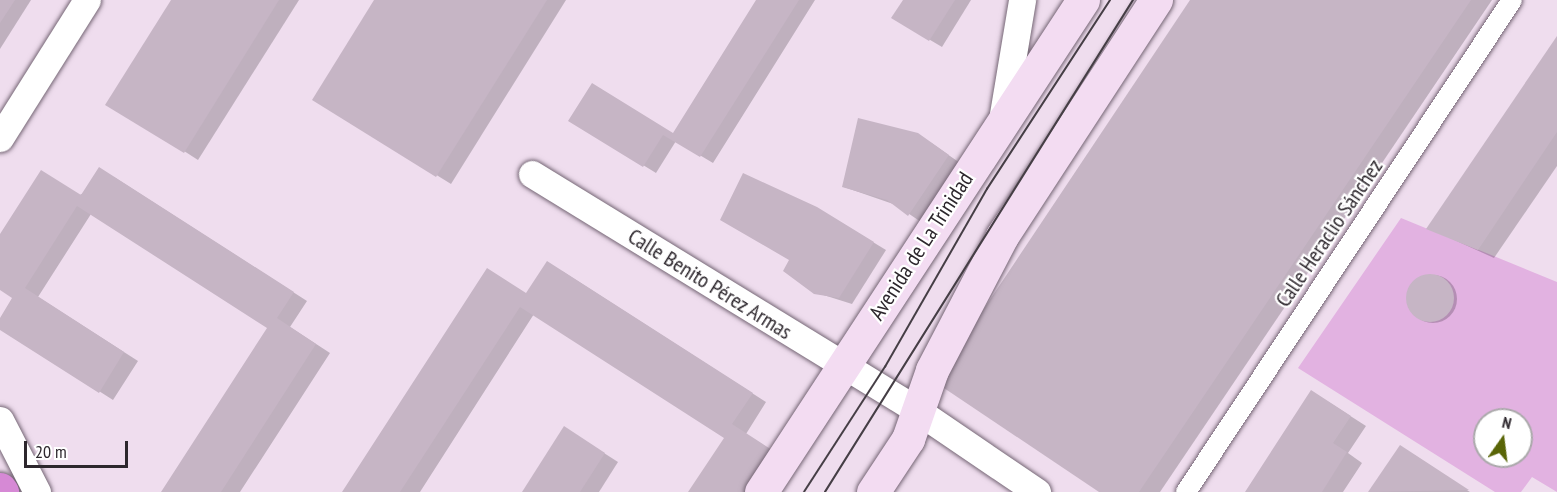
<!DOCTYPE html>
<meta charset="utf-8">
<style>
body{margin:0}
#map{position:relative;width:1557px;height:492px;overflow:hidden;background:#efddee;font-family:"PT Sans Narrow",sans-serif}
div>[style]{position:absolute}
.green>*{inset:0;background:#e2b2e1}
.shadow>*{inset:0;background:#0003}
.round{border-radius:50%}
.building>*{inset:0;background:#c6b5c5}
.roads{filter:drop-shadow(0 0 2px #756675) drop-shadow(0 0 2px #756675)}
.pedestrian>*{height:20px;margin:-10px;padding:0 10px;transform-origin:10px;border-radius:10px;background:#fff}
.minor>*{height:27px;margin:-13.5px;padding:0 13.5px;transform-origin:13.5px;border-radius:13.5px;background:#fff}
.secondary>*{height:33px;margin:-16.5px;padding:0 16.5px;transform-origin:16.5px;border-radius:16.5px;background:#f3dcf2}
.motorway>*{height:33px;margin:-16.5px;padding:0 16.5px;transform-origin:16.5px;border-radius:16.5px;background:#d689d5}
.tram>*{height:1.5px;margin:-0.75px;padding:0 0.75px;transform-origin:0.75px;border-radius:0.75px;background:#453e45}
span{translate:-50% -50%;white-space:nowrap;text-align:center;line-height:1.15;-webkit-text-stroke:4.5px #fff;paint-order:stroke}
.street-label{font-size:22px;color:#2d272d}
.north{position:absolute;left:1473px;top:408px;width:60px;height:60px;box-sizing:border-box;background:#fff;border:2px solid #aba9ab;border-radius:50%;rotate:14deg;font-size:16px;font-weight:700;line-height:24px;text-align:center;color:#2d272d}
.north::after{content:'';display:block;margin:auto;width:21px;height:27px;background:#596507;clip-path:polygon(50% 0,100% 100%,50% 72%,0 100%)}
.scale{position:absolute;left:24px;top:441px;width:104px;height:27px;box-sizing:border-box;border:3px solid #2d272d;border-top:0;padding-left:8px;font-size:18px;line-height:21px;white-space:nowrap;color:#2d272d;-webkit-text-stroke:4px #fff;paint-order:stroke}
</style>
<div id="map">
<div class="green">
<div style="clip-path:polygon(evenodd,1401px 218px,1557px 282px,1557px 492px,1532px 477px,1521px 492px,1495px 492px,1298px 368px,1401px 218px,1485px 420px,1521px 420px,1521px 456px,1485px 456px,1485px 420px)"></div>
</div>
<div class="shadow">
<div style="clip-path:polygon(0 0,31px 0,0 49px)"></div>
<div style="clip-path:polygon(173px 0,299px 0,198px 160px,184px 151px)"></div>
<div style="clip-path:polygon(376px 0,566px 0,451px 184px,314px 99px)"></div>
<div style="clip-path:polygon(758px 0,815px 0,713px 163px,676px 141px,656px 173px,570px 120px,673px 135px)"></div>
<div style="clip-path:polygon(904px 0,971px 0,942px 47px,893px 18px)"></div>
<div style="clip-path:polygon(1191px 0,1492px 0,1160px 492px,1102px 492px)"></div>
<div style="clip-path:polygon(1557px 38px,1557px 166px,1494px 258px,1428px 228px)"></div>
<div style="clip-path:polygon(930px 142px,960px 163px,921px 222px,896px 205px,844px 187px)"></div>
<div style="clip-path:polygon(114px 177px,307px 301px,290px 327px,330px 353px,240px 492px,163px 492px,269px 328px,91px 214px,38px 297px,138px 361px,113px 400px,0 328px,15px 298px,0 289px,0 237px)"></div>
<div style="clip-path:polygon(830px 216px,886px 250px,852px 304px,814px 292px)"></div>
<div style="clip-path:polygon(562px 271px,766px 402px,746px 434px,764px 492px,690px 492px,726px 437px,534px 314px,420px 492px,344px 492px,527px 295px)"></div>
<div class="round" style="left:1409px;top:275px;width:48px;height:48px"></div>
<div style="clip-path:polygon(1327px 401px,1366px 426px,1348px 453px,1362px 463px,1343px 492px,1247px 492px)"></div>
<div style="clip-path:polygon(579px 437px,618px 462px,599px 492px,524px 492px)"></div>
<div style="clip-path:polygon(1400px 447px,1416px 456px,1470px 492px,1369px 492px)"></div>
</div>
<div class="building">
<div style="clip-path:polygon(0 0,15px 0,0 23px)"></div>
<div style="clip-path:polygon(171px 0,279px 0,184px 153px,105px 105px)"></div>
<div style="clip-path:polygon(374px 0,547px 0,436px 177px,312px 100px)"></div>
<div style="clip-path:polygon(756px 0,799px 0,700px 157px,663px 135px,643px 167px,568px 121px,592px 83px,673px 133px)"></div>
<div style="clip-path:polygon(903px 0,955px 0,929px 41px,891px 18px)"></div>
<div style="clip-path:polygon(1190px 0,1471px 0,1139px 492px,1099px 492px,935px 382px)"></div>
<div style="clip-path:polygon(1557px 36px,1557px 132px,1478px 250px,1426px 229px)"></div>
<div style="clip-path:polygon(858px 118px,918px 133px,949px 155px,908px 216px,887px 200px,842px 187px)"></div>
<div style="clip-path:polygon(99px 167px,294px 292px,277px 318px,316px 344px,221px 492px,161px 492px,267px 328px,77px 206px,25px 288px,124px 352px,99px 393px,0 330px,0 318px,12px 298px,0 290px,0 234px,41px 170px,81px 195px)"></div>
<div style="clip-path:polygon(743px 173px,817px 207px,874px 242px,839px 298px,814px 294px,783px 271px,789px 260px,720px 220px)"></div>
<div style="clip-path:polygon(547px 261px,753px 393px,732px 424px,772px 450px,744px 492px,688px 492px,724px 438px,520px 307px,400px 492px,342px 492px,487px 268px,526px 293px)"></div>
<div class="round" style="left:1406px;top:274px;width:48px;height:48px"></div>
<div style="clip-path:polygon(1311px 390px,1351px 416px,1333px 443px,1347px 452px,1322px 492px,1245px 492px)"></div>
<div style="clip-path:polygon(564px 426px,605px 453px,580px 492px,522px 492px)"></div>
<div style="clip-path:polygon(1400px 445px,1469px 490px,1368px 492px)"></div>
</div>
<div class="roads">
<div class="pedestrian">
<div style="left:1186px;top:492px;width:590px;rotate:-56.47deg"></div>
</div>
<div class="minor">
<div style="left:1002px;top:120px;width:122px;rotate:-80.5deg"></div>
<div style="left:0;top:138px;width:163px;rotate:-57.8deg"></div>
<div style="left:532px;top:174px;width:453px;rotate:31.5deg"></div>
<div style="left:918px;top:411px;width:144px;rotate:34.2deg"></div>
<div style="left:0;top:420px;width:81px;rotate:62.8deg"></div>
</div>
<div class="secondary">
<div style="left:761px;top:492px;width:588px;rotate:-56.8deg"></div>
<div style="left:873px;top:492px;width:64px;rotate:-56.6deg"></div>
<div style="left:908px;top:439px;width:73px;rotate:-70.8deg"></div>
<div style="left:932px;top:370px;width:151px;rotate:-62.4deg"></div>
<div style="left:1002px;top:236px;width:282px;rotate:-56.9deg"></div>
</div>
<div class="motorway">
<div style="left:0;top:489px;width:4px;rotate:56deg"></div>
</div>
</div>
<div class="tram">
<div style="left:804px;top:492px;width:149px;rotate:-57.1deg"></div>
<div style="left:885px;top:367px;width:205px;rotate:-60.2deg"></div>
<div style="left:987px;top:189px;width:225px;rotate:-56.9deg"></div>
<div style="left:825px;top:492px;width:580px;rotate:-57.95deg"></div>
</div>
<div class="street-label">
<span style="left:1329px;top:233px;rotate:-56deg">Calle Heraclio Sánchez</span>
<span style="left:921px;top:246px;rotate:-57deg">Avenida de La Trinidad</span>
<span style="left:710px;top:284px;rotate:32deg">Calle Benito Pérez Armas</span>
</div>
<div class="north">N</div>
<div class="scale">20 m</div>
</div>
